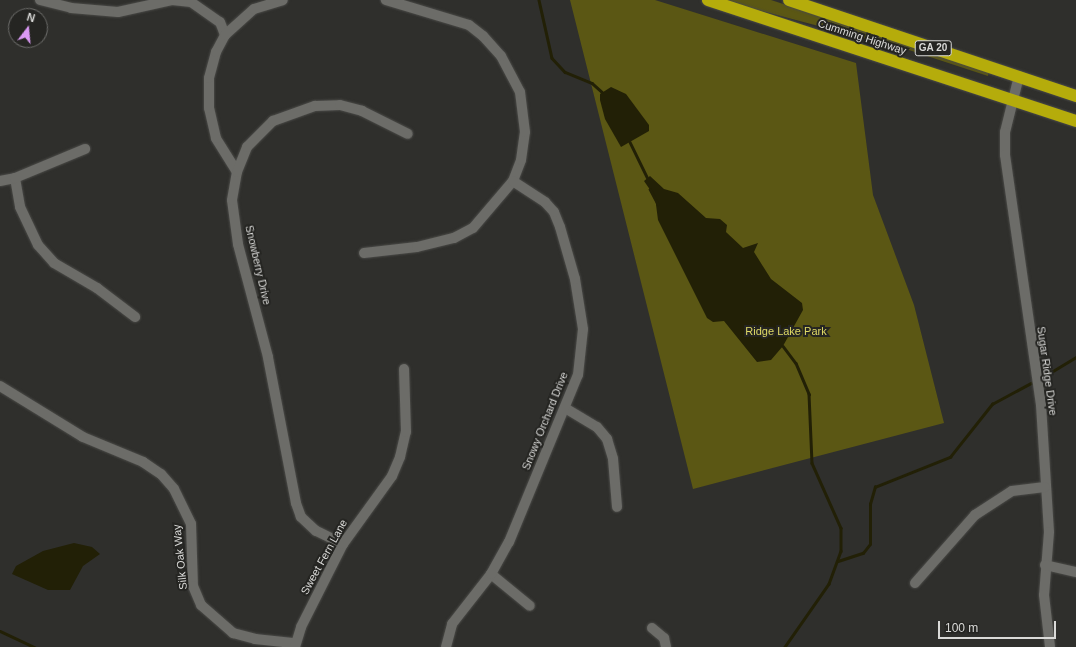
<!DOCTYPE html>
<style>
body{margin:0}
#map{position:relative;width:1076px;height:647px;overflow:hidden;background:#2f2f2c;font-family:Helvetica,sans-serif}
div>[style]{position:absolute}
.green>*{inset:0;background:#5b5714}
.water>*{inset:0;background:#222006}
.stream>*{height:2.5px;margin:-1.25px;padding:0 1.25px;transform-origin:1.25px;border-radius:1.25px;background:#222006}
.roads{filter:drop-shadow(0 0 1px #4a4a47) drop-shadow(0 0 1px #4a4a47)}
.minor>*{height:10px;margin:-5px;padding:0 5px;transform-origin:5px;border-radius:5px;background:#6c6c68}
.highway>*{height:12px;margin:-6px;padding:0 6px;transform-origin:6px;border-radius:6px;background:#b5ac0b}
span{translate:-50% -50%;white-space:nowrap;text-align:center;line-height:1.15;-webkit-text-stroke:4px #252522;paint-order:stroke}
.shield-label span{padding:1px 3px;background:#252522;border:1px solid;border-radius:3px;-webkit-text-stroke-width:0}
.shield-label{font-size:10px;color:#dadad8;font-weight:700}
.street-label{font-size:11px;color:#dadad8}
.park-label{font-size:11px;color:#dfd966}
.north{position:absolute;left:8px;top:8px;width:40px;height:40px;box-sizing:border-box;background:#252522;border:1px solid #6d6d6b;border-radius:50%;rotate:16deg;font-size:11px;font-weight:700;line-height:16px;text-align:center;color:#dadad8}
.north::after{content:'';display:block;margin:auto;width:14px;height:18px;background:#db99f5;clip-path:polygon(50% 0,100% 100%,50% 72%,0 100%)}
.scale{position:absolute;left:938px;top:621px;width:118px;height:18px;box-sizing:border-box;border:2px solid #dadad8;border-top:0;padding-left:5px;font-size:12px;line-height:14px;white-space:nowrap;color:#dadad8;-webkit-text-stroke:3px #252522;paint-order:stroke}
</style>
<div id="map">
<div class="green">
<div style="clip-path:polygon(570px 0,655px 0,856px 63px,873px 195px,914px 305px,944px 423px,693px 489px)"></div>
<div style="clip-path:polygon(720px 0,771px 0,989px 71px,988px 76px,909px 50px)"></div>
</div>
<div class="water">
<div style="clip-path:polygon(611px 87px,626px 94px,649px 125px,649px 131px,621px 147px,605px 119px,600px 100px,600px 94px)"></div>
<div style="clip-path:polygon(650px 176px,664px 189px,678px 193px,706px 218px,720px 219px,727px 225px,726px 232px,743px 248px,758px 243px,754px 252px,771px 279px,802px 303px,803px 310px,783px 346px,771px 360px,757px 362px,724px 321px,713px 322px,707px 318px,658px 220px,655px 197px,644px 181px)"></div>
<div style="clip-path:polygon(74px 543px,92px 547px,100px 554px,83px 566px,70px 590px,48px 590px,12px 574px,16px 566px,43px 551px)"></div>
</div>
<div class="stream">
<div style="left:539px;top:0;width:59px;rotate:77.4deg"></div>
<div style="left:552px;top:58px;width:19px;rotate:47deg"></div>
<div style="left:565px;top:72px;width:29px;rotate:22deg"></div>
<div style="left:592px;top:83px;width:13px;rotate:42deg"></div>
<div style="left:630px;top:142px;width:39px;rotate:64deg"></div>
<div style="left:650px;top:189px;width:17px;rotate:62deg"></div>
<div style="left:783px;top:346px;width:21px;rotate:53deg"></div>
<div style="left:796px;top:363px;width:34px;rotate:67deg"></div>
<div style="left:809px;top:394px;width:69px;rotate:87.5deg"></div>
<div style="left:812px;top:463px;width:71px;rotate:66deg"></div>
<div style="left:841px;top:528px;width:23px;rotate:90deg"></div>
<div style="left:841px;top:551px;width:35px;rotate:110deg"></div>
<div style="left:829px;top:584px;width:77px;rotate:124.9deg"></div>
<div style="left:1043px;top:377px;width:39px;rotate:-31deg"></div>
<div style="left:838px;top:561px;width:26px;rotate:-18deg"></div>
<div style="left:863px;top:553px;width:11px;rotate:-52deg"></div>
<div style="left:870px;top:544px;width:40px;rotate:-90deg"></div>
<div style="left:870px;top:504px;width:18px;rotate:-74deg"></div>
<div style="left:875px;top:487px;width:81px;rotate:-21.8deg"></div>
<div style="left:950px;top:457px;width:68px;rotate:-51.6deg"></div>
<div style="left:992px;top:404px;width:44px;rotate:-28.3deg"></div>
<div style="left:0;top:631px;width:38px;rotate:25deg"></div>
</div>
<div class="roads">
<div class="minor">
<div style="left:40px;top:0;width:32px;rotate:14deg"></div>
<div style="left:71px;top:8px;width:47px;rotate:4.9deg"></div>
<div style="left:118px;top:12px;width:55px;rotate:-12.5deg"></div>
<div style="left:172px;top:0;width:19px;rotate:6deg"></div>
<div style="left:191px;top:2px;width:35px;rotate:35deg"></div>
<div style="left:220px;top:22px;width:14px;rotate:69deg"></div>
<div style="left:1019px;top:76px;width:58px;rotate:104deg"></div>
<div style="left:1005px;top:132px;width:23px;rotate:90deg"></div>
<div style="left:1005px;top:155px;width:253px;rotate:81.8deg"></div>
<div style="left:1041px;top:405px;width:127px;rotate:86.4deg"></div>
<div style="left:1049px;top:532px;width:63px;rotate:94.5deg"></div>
<div style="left:1044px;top:595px;width:52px;rotate:83.4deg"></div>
<div style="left:237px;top:172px;width:40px;rotate:-122deg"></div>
<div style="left:216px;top:138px;width:31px;rotate:-103deg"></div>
<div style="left:209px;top:108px;width:30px;rotate:-90deg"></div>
<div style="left:209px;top:78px;width:27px;rotate:-75deg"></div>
<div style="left:216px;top:52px;width:19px;rotate:-62deg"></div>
<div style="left:225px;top:35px;width:39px;rotate:-42deg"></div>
<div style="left:254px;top:9px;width:30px;rotate:-17deg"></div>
<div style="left:15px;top:178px;width:29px;rotate:80deg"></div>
<div style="left:20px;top:207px;width:42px;rotate:64.7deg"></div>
<div style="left:38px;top:245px;width:24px;rotate:48deg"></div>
<div style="left:54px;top:263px;width:50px;rotate:30.2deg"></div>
<div style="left:97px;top:288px;width:48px;rotate:37.3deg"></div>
<div style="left:0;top:181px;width:15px;rotate:-11deg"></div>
<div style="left:15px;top:178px;width:76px;rotate:-22.5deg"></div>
<div style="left:364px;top:253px;width:53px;rotate:-6.5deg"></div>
<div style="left:417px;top:247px;width:38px;rotate:-14deg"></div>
<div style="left:454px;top:238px;width:21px;rotate:-28deg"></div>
<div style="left:473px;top:228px;width:62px;rotate:-49.6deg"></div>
<div style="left:513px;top:181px;width:22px;rotate:-69deg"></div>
<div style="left:521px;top:160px;width:28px;rotate:-82deg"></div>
<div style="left:525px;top:132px;width:40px;rotate:-97.1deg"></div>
<div style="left:520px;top:92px;width:41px;rotate:-117.8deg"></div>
<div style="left:501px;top:56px;width:27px;rotate:-132deg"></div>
<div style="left:483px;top:36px;width:18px;rotate:-142deg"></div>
<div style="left:469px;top:25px;width:87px;rotate:-163.2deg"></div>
<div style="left:0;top:386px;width:97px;rotate:31.6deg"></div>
<div style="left:83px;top:437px;width:65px;rotate:22.6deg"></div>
<div style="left:143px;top:462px;width:22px;rotate:34deg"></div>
<div style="left:161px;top:474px;width:20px;rotate:49deg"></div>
<div style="left:174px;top:489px;width:39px;rotate:64deg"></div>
<div style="left:191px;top:524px;width:62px;rotate:88.2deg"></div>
<div style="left:193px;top:586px;width:21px;rotate:67deg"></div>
<div style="left:201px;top:605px;width:43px;rotate:41.2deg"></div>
<div style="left:233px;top:633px;width:23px;rotate:15deg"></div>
<div style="left:255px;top:639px;width:38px;rotate:6deg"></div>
<div style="left:565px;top:408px;width:37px;rotate:31deg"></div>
<div style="left:597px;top:427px;width:16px;rotate:50deg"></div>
<div style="left:607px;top:439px;width:21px;rotate:73deg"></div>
<div style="left:613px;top:459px;width:48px;rotate:85.2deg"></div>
<div style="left:343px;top:544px;width:30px;rotate:-154deg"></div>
<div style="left:316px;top:531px;width:21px;rotate:-137deg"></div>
<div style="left:301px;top:517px;width:15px;rotate:-110deg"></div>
<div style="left:296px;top:503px;width:149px;rotate:-100.9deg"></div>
<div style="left:268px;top:357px;width:117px;rotate:-104.9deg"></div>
<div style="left:238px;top:244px;width:44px;rotate:-97.8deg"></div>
<div style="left:232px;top:200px;width:28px;rotate:-80deg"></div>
<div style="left:237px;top:172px;width:27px;rotate:-68deg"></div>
<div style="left:247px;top:147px;width:37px;rotate:-45deg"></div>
<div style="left:273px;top:121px;width:45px;rotate:-19.7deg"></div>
<div style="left:315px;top:106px;width:25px;rotate:-2deg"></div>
<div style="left:340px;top:105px;width:23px;rotate:15deg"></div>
<div style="left:362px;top:111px;width:51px;rotate:26.6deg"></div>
<div style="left:1045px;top:565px;width:32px;rotate:13deg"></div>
<div style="left:491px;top:574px;width:50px;rotate:39.4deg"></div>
<div style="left:915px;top:583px;width:91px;rotate:-48.6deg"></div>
<div style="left:975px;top:515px;width:44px;rotate:-33deg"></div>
<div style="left:1012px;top:491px;width:33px;rotate:-7deg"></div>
<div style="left:652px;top:628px;width:16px;rotate:40deg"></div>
<div style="left:664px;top:638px;width:9px;rotate:77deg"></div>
<div style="left:295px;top:647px;width:21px;rotate:-73deg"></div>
<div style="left:301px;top:627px;width:93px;rotate:-63.2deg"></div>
<div style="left:343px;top:544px;width:84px;rotate:-54.2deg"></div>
<div style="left:392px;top:476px;width:21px;rotate:-67deg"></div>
<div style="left:400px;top:457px;width:26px;rotate:-77deg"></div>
<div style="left:406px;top:432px;width:63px;rotate:-91.8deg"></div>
<div style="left:446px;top:647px;width:24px;rotate:-75deg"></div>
<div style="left:452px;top:624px;width:63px;rotate:-52deg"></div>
<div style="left:491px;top:574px;width:37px;rotate:-61deg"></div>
<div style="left:509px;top:542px;width:181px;rotate:-67.6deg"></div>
<div style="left:578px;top:375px;width:46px;rotate:-83.8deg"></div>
<div style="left:583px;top:329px;width:51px;rotate:-99.1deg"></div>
<div style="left:575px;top:279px;width:54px;rotate:-106.1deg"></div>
<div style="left:560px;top:227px;width:16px;rotate:-112deg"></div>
<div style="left:554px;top:212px;width:13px;rotate:-132deg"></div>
<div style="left:545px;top:202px;width:38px;rotate:-147deg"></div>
</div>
<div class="highway">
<div style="left:708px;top:0;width:387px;rotate:18.2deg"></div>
<div style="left:789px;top:0;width:303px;rotate:18.5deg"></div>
</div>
</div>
<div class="shield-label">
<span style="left:933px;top:48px">GA 20</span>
</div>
<div class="street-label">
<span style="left:862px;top:37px;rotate:18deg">Cumming Highway</span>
<span style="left:258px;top:265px;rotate:77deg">Snowberry Drive</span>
<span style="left:1047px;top:371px;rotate:82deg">Sugar Ridge Drive</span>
<span style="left:545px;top:421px;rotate:-68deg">Snowy Orchard Drive</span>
<span style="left:180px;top:557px;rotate:-96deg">Silk Oak Way</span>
<span style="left:324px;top:557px;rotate:-61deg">Sweet Fern Lane</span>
</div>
<div class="park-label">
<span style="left:786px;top:331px">Ridge Lake Park</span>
</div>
<div class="north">N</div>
<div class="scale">100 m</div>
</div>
